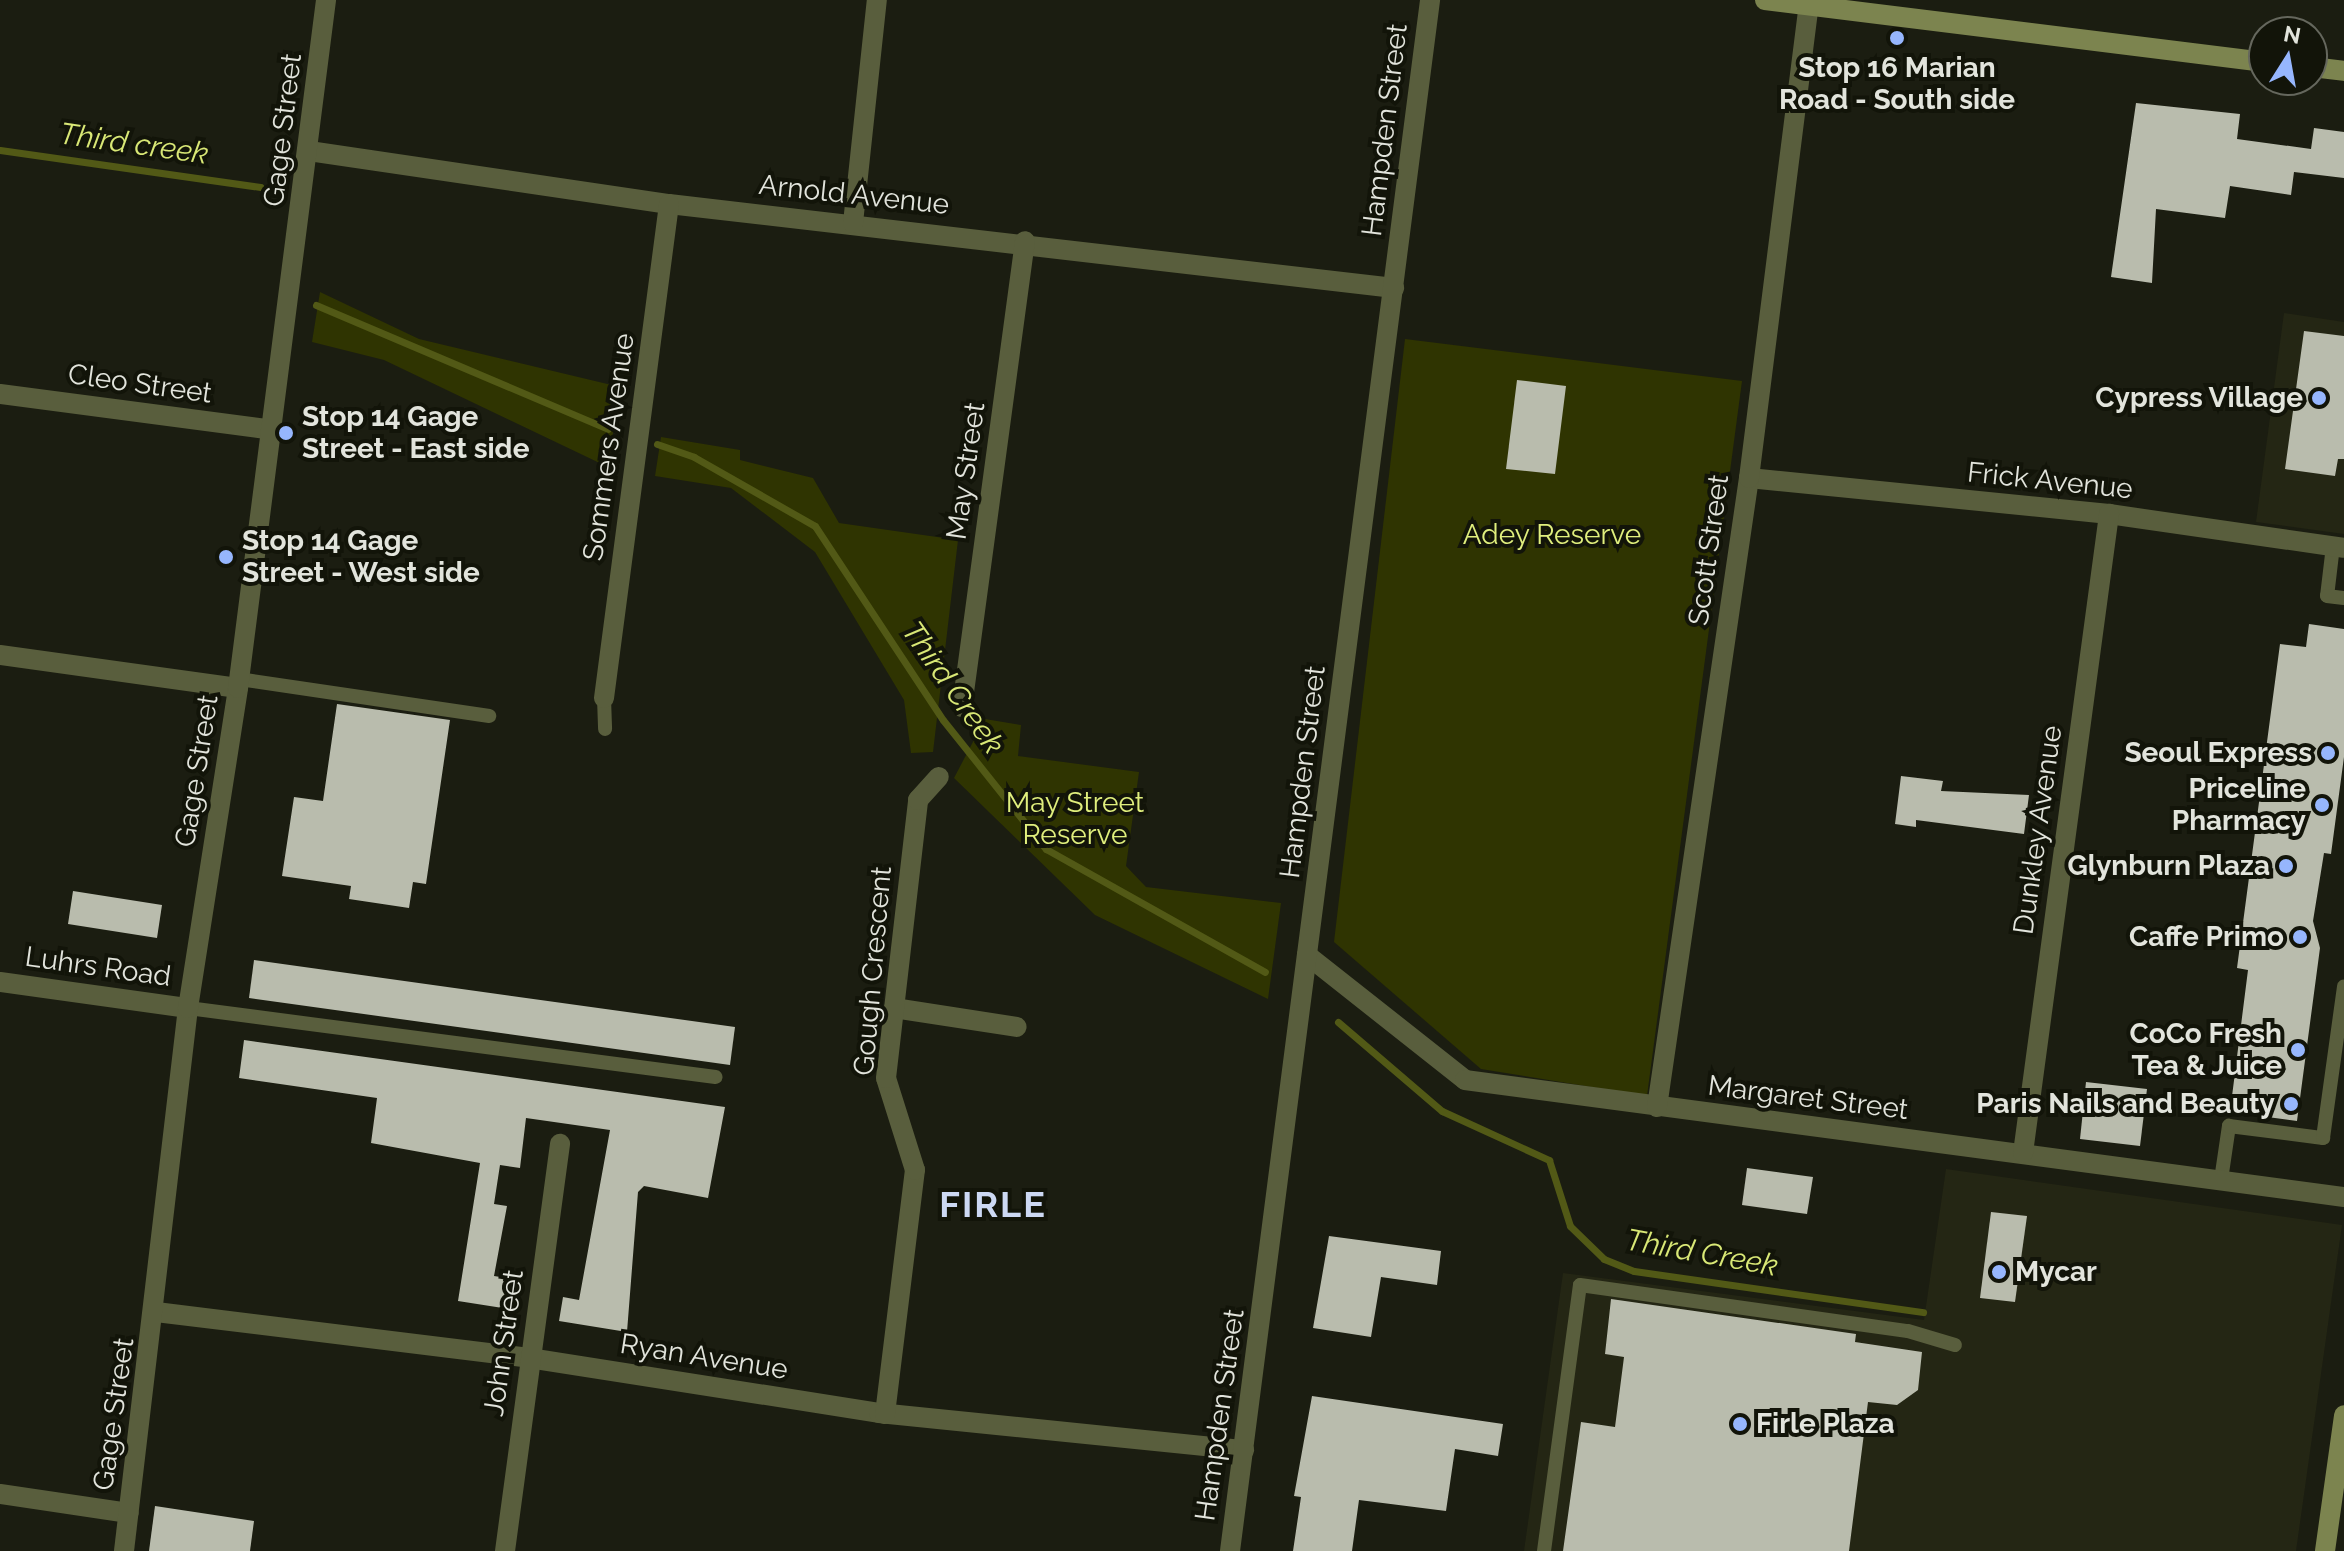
<!DOCTYPE html>
<style>
body{margin:0}
#map{position:relative;width:2344px;height:1551px;overflow:hidden;background:#1b1d11;font-family:Raleway,sans-serif}
div>[style]{position:absolute}
.built>*{inset:0;background:#242614}
.green>*{inset:0;background:#2f3401}
.stream>*{height:7px;margin:-3.5px;padding:0 3.5px;transform-origin:3.5px;border-radius:3.5px;background:#525916}
.building>*{inset:0;background:#b9bcad}
.lane>*{height:14px;margin:-7px;padding:0 7px;transform-origin:7px;border-radius:7px;background:#595e3d}
.street>*{height:20px;margin:-10px;padding:0 10px;transform-origin:10px;border-radius:10px;background:#595e3d}
.secondary>*{height:20px;margin:-10px;padding:0 10px;transform-origin:10px;border-radius:10px;background:#7c844f}
.dots>*{width:22px;height:22px;translate:-50% -50%;box-sizing:border-box;border:4px solid #121409;border-radius:50%}
span{translate:-50% -50%;white-space:nowrap;text-align:center;line-height:1.15;-webkit-text-stroke:8px #121409;paint-order:stroke}
.poi-label{font-size:28px;color:#e2e4dc;font-weight:700}
.right{translate:-100% -50%;text-align:right}
.left{translate:0 -50%;text-align:left}
.street-label{font-size:28px;color:#e2e4dc}
.park-label{font-size:28px;color:#e0ef7d}
.water-label{font-size:30px;color:#d9e876;font-style:italic}
.district-label{font-size:36px;color:#ccd8f3;font-weight:700;letter-spacing:2px}
.north{position:absolute;left:2248px;top:16px;width:80px;height:80px;box-sizing:border-box;background:#121409;border:2px solid #65675d;border-radius:50%;rotate:11deg;font-size:22px;font-weight:700;line-height:32px;text-align:center;color:#e2e4dc}
.north::after{content:'';display:block;margin:auto;width:28px;height:36px;background:#96b6fd;clip-path:polygon(50% 0,100% 100%,50% 72%,0 100%)}
</style>
<div id="map">
<div class="built">
<div style="clip-path:polygon(2284px 313px,2344px 322px,2344px 534px,2256px 522px)"></div>
<div style="clip-path:polygon(1946px 1169px,2342px 1225px,2296px 1551px,1524px 1551px,1563px 1273px,1924px 1320px)"></div>
</div>
<div class="green">
<div style="clip-path:polygon(320px 292px,419px 339px,620px 387px,608px 467px,384px 360px,312px 342px)"></div>
<div style="clip-path:polygon(1405px 339px,1742px 381px,1647px 1096px,1481px 1069px,1334px 942px)"></div>
<div style="clip-path:polygon(661px 437px,740px 450px,740px 460px,813px 478px,839px 523px,958px 540px,933px 752px,911px 753px,904px 700px,815px 552px,731px 488px,655px 476px)"></div>
<div style="clip-path:polygon(985px 719px,1021px 725px,1018px 756px,1139px 772px,1126px 866px,1146px 887px,1281px 903px,1268px 999px,1095px 915px,954px 778px)"></div>
</div>
<div class="stream">
<div style="left:0;top:150px;width:263px;rotate:8.1deg"></div>
<div style="left:316px;top:305px;width:317px;rotate:23deg"></div>
<div style="left:657px;top:444px;width:39px;rotate:19deg"></div>
<div style="left:694px;top:457px;width:139px;rotate:29.7deg"></div>
<div style="left:815px;top:526px;width:232px;rotate:56.6deg"></div>
<div style="left:943px;top:720px;width:165px;rotate:51.4deg"></div>
<div style="left:1046px;top:849px;width:251px;rotate:29.3deg"></div>
<div style="left:1338px;top:1022px;width:137px;rotate:40.6deg"></div>
<div style="left:1442px;top:1111px;width:118px;rotate:24.6deg"></div>
<div style="left:1549px;top:1160px;width:69px;rotate:72.3deg"></div>
<div style="left:1570px;top:1226px;width:47px;rotate:44.1deg"></div>
<div style="left:1604px;top:1259px;width:32px;rotate:22deg"></div>
<div style="left:1634px;top:1271px;width:292px;rotate:8.1deg"></div>
</div>
<div class="building">
<div style="clip-path:polygon(2136px 103px,2240px 114px,2237px 139px,2311px 149px,2314px 128px,2344px 132px,2344px 178px,2294px 172px,2291px 195px,2230px 186px,2225px 218px,2156px 209px,2152px 283px,2111px 277px)"></div>
<div style="clip-path:polygon(2304px 331px,2344px 336px,2344px 459px,2338px 459px,2335px 476px,2285px 469px)"></div>
<div style="clip-path:polygon(1517px 380px,1566px 386px,1555px 474px,1506px 469px)"></div>
<div style="clip-path:polygon(2309px 624px,2344px 629px,2344px 757px,2331px 854px,2324px 853px,2313px 921px,2320px 948px,2297px 1121px,2230px 1112px,2248px 970px,2237px 968px,2280px 644px,2306px 647px)"></div>
<div style="clip-path:polygon(337px 704px,450px 720px,426px 884px,413px 882px,409px 908px,349px 899px,351px 886px,282px 876px,294px 797px,323px 801px)"></div>
<div style="clip-path:polygon(1901px 776px,1943px 781px,1941px 791px,2029px 795px,2024px 834px,1916px 820px,1916px 827px,1895px 824px)"></div>
<div style="clip-path:polygon(73px 891px,162px 905px,157px 938px,68px 924px)"></div>
<div style="clip-path:polygon(254px 960px,735px 1027px,730px 1065px,249px 998px)"></div>
<div style="clip-path:polygon(244px 1040px,725px 1107px,708px 1198px,644px 1186px,638px 1192px,627px 1332px,559px 1321px,563px 1297px,579px 1300px,610px 1130px,526px 1118px,520px 1168px,500px 1165px,494px 1204px,507px 1206px,494px 1276px,514px 1279px,509px 1309px,458px 1301px,480px 1163px,371px 1143px,377px 1098px,239px 1078px)"></div>
<div style="clip-path:polygon(2086px 1082px,2147px 1089px,2140px 1146px,2080px 1139px)"></div>
<div style="clip-path:polygon(1747px 1168px,1813px 1177px,1807px 1214px,1742px 1205px)"></div>
<div style="clip-path:polygon(1991px 1212px,2027px 1216px,2015px 1302px,1980px 1298px)"></div>
<div style="clip-path:polygon(1329px 1236px,1441px 1251px,1437px 1285px,1381px 1277px,1371px 1337px,1313px 1328px)"></div>
<div style="clip-path:polygon(1611px 1299px,1856px 1334px,1855px 1342px,1922px 1352px,1918px 1390px,1897px 1405px,1868px 1402px,1849px 1551px,1563px 1551px,1581px 1422px,1615px 1427px,1624px 1357px,1605px 1354px)"></div>
<div style="clip-path:polygon(1312px 1396px,1503px 1424px,1498px 1456px,1455px 1449px,1446px 1511px,1359px 1500px,1352px 1551px,1293px 1551px,1301px 1497px,1294px 1496px)"></div>
<div style="clip-path:polygon(155px 1506px,254px 1521px,250px 1551px,149px 1551px)"></div>
</div>
<div class="lane">
<div style="left:2333px;top:546px;width:50px;rotate:96.8deg"></div>
<div style="left:2327px;top:596px;width:17px;rotate:7deg"></div>
<div style="left:239px;top:679px;width:253px;rotate:8.4deg"></div>
<div style="left:604px;top:698px;width:31px;rotate:88deg"></div>
<div style="left:188px;top:1008px;width:532px;rotate:7.45deg"></div>
<div style="left:2221px;top:1180px;width:55px;rotate:-81.6deg"></div>
<div style="left:2229px;top:1126px;width:95px;rotate:7.3deg"></div>
<div style="left:2323px;top:1138px;width:153px;rotate:-82.1deg"></div>
<div style="left:1544px;top:1551px;width:268px;rotate:-82.3deg"></div>
<div style="left:1580px;top:1285px;width:331px;rotate:8deg"></div>
<div style="left:1908px;top:1331px;width:49px;rotate:16.6deg"></div>
</div>
<div class="street">
<div style="left:309px;top:151px;width:364px;rotate:8.4deg"></div>
<div style="left:669px;top:204px;width:730px;rotate:6.61deg"></div>
<div style="left:853px;top:223px;width:224px;rotate:-83.9deg"></div>
<div style="left:0;top:394px;width:274px;rotate:7.5deg"></div>
<div style="left:1749px;top:478px;width:362px;rotate:5.7deg"></div>
<div style="left:2109px;top:514px;width:237px;rotate:8.2deg"></div>
<div style="left:0;top:655px;width:240px;rotate:7.9deg"></div>
<div style="left:604px;top:698px;width:498px;rotate:-82.5deg"></div>
<div style="left:962px;top:707px;width:470px;rotate:-82.3deg"></div>
<div style="left:1307px;top:955px;width:201px;rotate:38.3deg"></div>
<div style="left:1465px;top:1080px;width:887px;rotate:7.58deg"></div>
<div style="left:0;top:982px;width:190px;rotate:7.9deg"></div>
<div style="left:894px;top:1008px;width:124px;rotate:8.8deg"></div>
<div style="left:1657px;top:1107px;width:636px;rotate:-81.68deg"></div>
<div style="left:1749px;top:478px;width:482px;rotate:-82.8deg"></div>
<div style="left:2023px;top:1153px;width:645px;rotate:-82.33deg"></div>
<div style="left:156px;top:1312px;width:376px;rotate:7deg"></div>
<div style="left:529px;top:1358px;width:354px;rotate:8.9deg"></div>
<div style="left:879px;top:1413px;width:367px;rotate:5.8deg"></div>
<div style="left:885px;top:1414px;width:246px;rotate:-83deg"></div>
<div style="left:915px;top:1170px;width:96px;rotate:-107.5deg"></div>
<div style="left:886px;top:1078px;width:280px;rotate:-83.4deg"></div>
<div style="left:918px;top:800px;width:31px;rotate:-48deg"></div>
<div style="left:0;top:1494px;width:130px;rotate:8.4deg"></div>
<div style="left:124px;top:1551px;width:547px;rotate:-83.28deg"></div>
<div style="left:188px;top:1008px;width:324px;rotate:-81.1deg"></div>
<div style="left:238px;top:688px;width:694px;rotate:-82.71deg"></div>
<div style="left:505px;top:1551px;width:411px;rotate:-82.3deg"></div>
<div style="left:1230px;top:1551px;width:1564px;rotate:-82.65deg"></div>
</div>
<div class="secondary">
<div style="left:1765px;top:0;width:503px;rotate:7.08deg"></div>
<div style="left:2312px;top:67px;width:32px;rotate:7deg"></div>
<div style="left:2325px;top:1551px;width:137px;rotate:-82deg"></div>
</div>
<div class="dots">
<div style="left:1897px;top:38px;background:#96b6fd"></div>
<div style="left:2319px;top:398px;background:#96b6fd"></div>
<div style="left:286px;top:433px;background:#96b6fd"></div>
<div style="left:226px;top:557px;background:#96b6fd"></div>
<div style="left:2328px;top:753px;background:#96b6fd"></div>
<div style="left:2322px;top:805px;background:#96b6fd"></div>
<div style="left:2286px;top:866px;background:#96b6fd"></div>
<div style="left:2300px;top:937px;background:#96b6fd"></div>
<div style="left:2298px;top:1050px;background:#96b6fd"></div>
<div style="left:2291px;top:1104px;background:#96b6fd"></div>
<div style="left:1999px;top:1272px;background:#96b6fd"></div>
<div style="left:1740px;top:1424px;background:#96b6fd"></div>
</div>
<div class="poi-label">
<span style="left:1897px;top:84px">Stop 16 Marian<br>Road - South side</span>
<span class="right" style="left:2303px;top:398px">Cypress Village</span>
<span class="left" style="left:302px;top:433px">Stop 14 Gage<br>Street - East side</span>
<span class="left" style="left:242px;top:557px">Stop 14 Gage<br>Street - West side</span>
<span class="right" style="left:2312px;top:753px">Seoul Express</span>
<span class="right" style="left:2306px;top:805px">Priceline<br>Pharmacy</span>
<span class="right" style="left:2270px;top:866px">Glynburn Plaza</span>
<span class="right" style="left:2284px;top:937px">Caffe Primo</span>
<span class="right" style="left:2282px;top:1050px">CoCo Fresh<br>Tea &amp; Juice</span>
<span class="right" style="left:2275px;top:1104px">Paris Nails and Beauty</span>
<span class="left" style="left:2015px;top:1272px">Mycar</span>
<span class="left" style="left:1756px;top:1424px">Firle Plaza</span>
</div>
<div class="street-label">
<span style="left:283px;top:130px;rotate:-83deg">Gage Street</span>
<span style="left:1385px;top:130px;rotate:-83deg">Hampden Street</span>
<span style="left:854px;top:195px;rotate:6deg">Arnold Avenue</span>
<span style="left:140px;top:384px;rotate:8deg">Cleo Street</span>
<span style="left:609px;top:447px;rotate:-82deg">Sommers Avenue</span>
<span style="left:966px;top:471px;rotate:-82deg">May Street</span>
<span style="left:2050px;top:481px;rotate:6deg">Frick Avenue</span>
<span style="left:1709px;top:550px;rotate:-82deg">Scott Street</span>
<span style="left:197px;top:771px;rotate:-81deg">Gage Street</span>
<span style="left:1303px;top:772px;rotate:-83deg">Hampden Street</span>
<span style="left:2038px;top:830px;rotate:-82deg">Dunkley Avenue</span>
<span style="left:98px;top:967px;rotate:8deg">Luhrs Road</span>
<span style="left:873px;top:971px;rotate:-85deg">Gough Crescent</span>
<span style="left:1808px;top:1098px;rotate:7deg">Margaret Street</span>
<span style="left:504px;top:1343px;rotate:-82deg">John Street</span>
<span style="left:704px;top:1357px;rotate:9deg">Ryan Avenue</span>
<span style="left:114px;top:1414px;rotate:-82deg">Gage Street</span>
<span style="left:1220px;top:1415px;rotate:-82deg">Hampden Street</span>
</div>
<div class="park-label">
<span style="left:1552px;top:535px">Adey Reserve</span>
<span style="left:1075px;top:819px">May Street<br>Reserve</span>
</div>
<div class="water-label">
<span style="left:134px;top:144px;rotate:8deg">Third creek</span>
<span style="left:953px;top:688px;rotate:55deg">Third Creek</span>
<span style="left:1702px;top:1253px;rotate:10deg">Third Creek</span>
</div>
<div class="district-label">
<span style="left:993px;top:1205px">FIRLE</span>
</div>
<div class="north">N</div>
</div>
